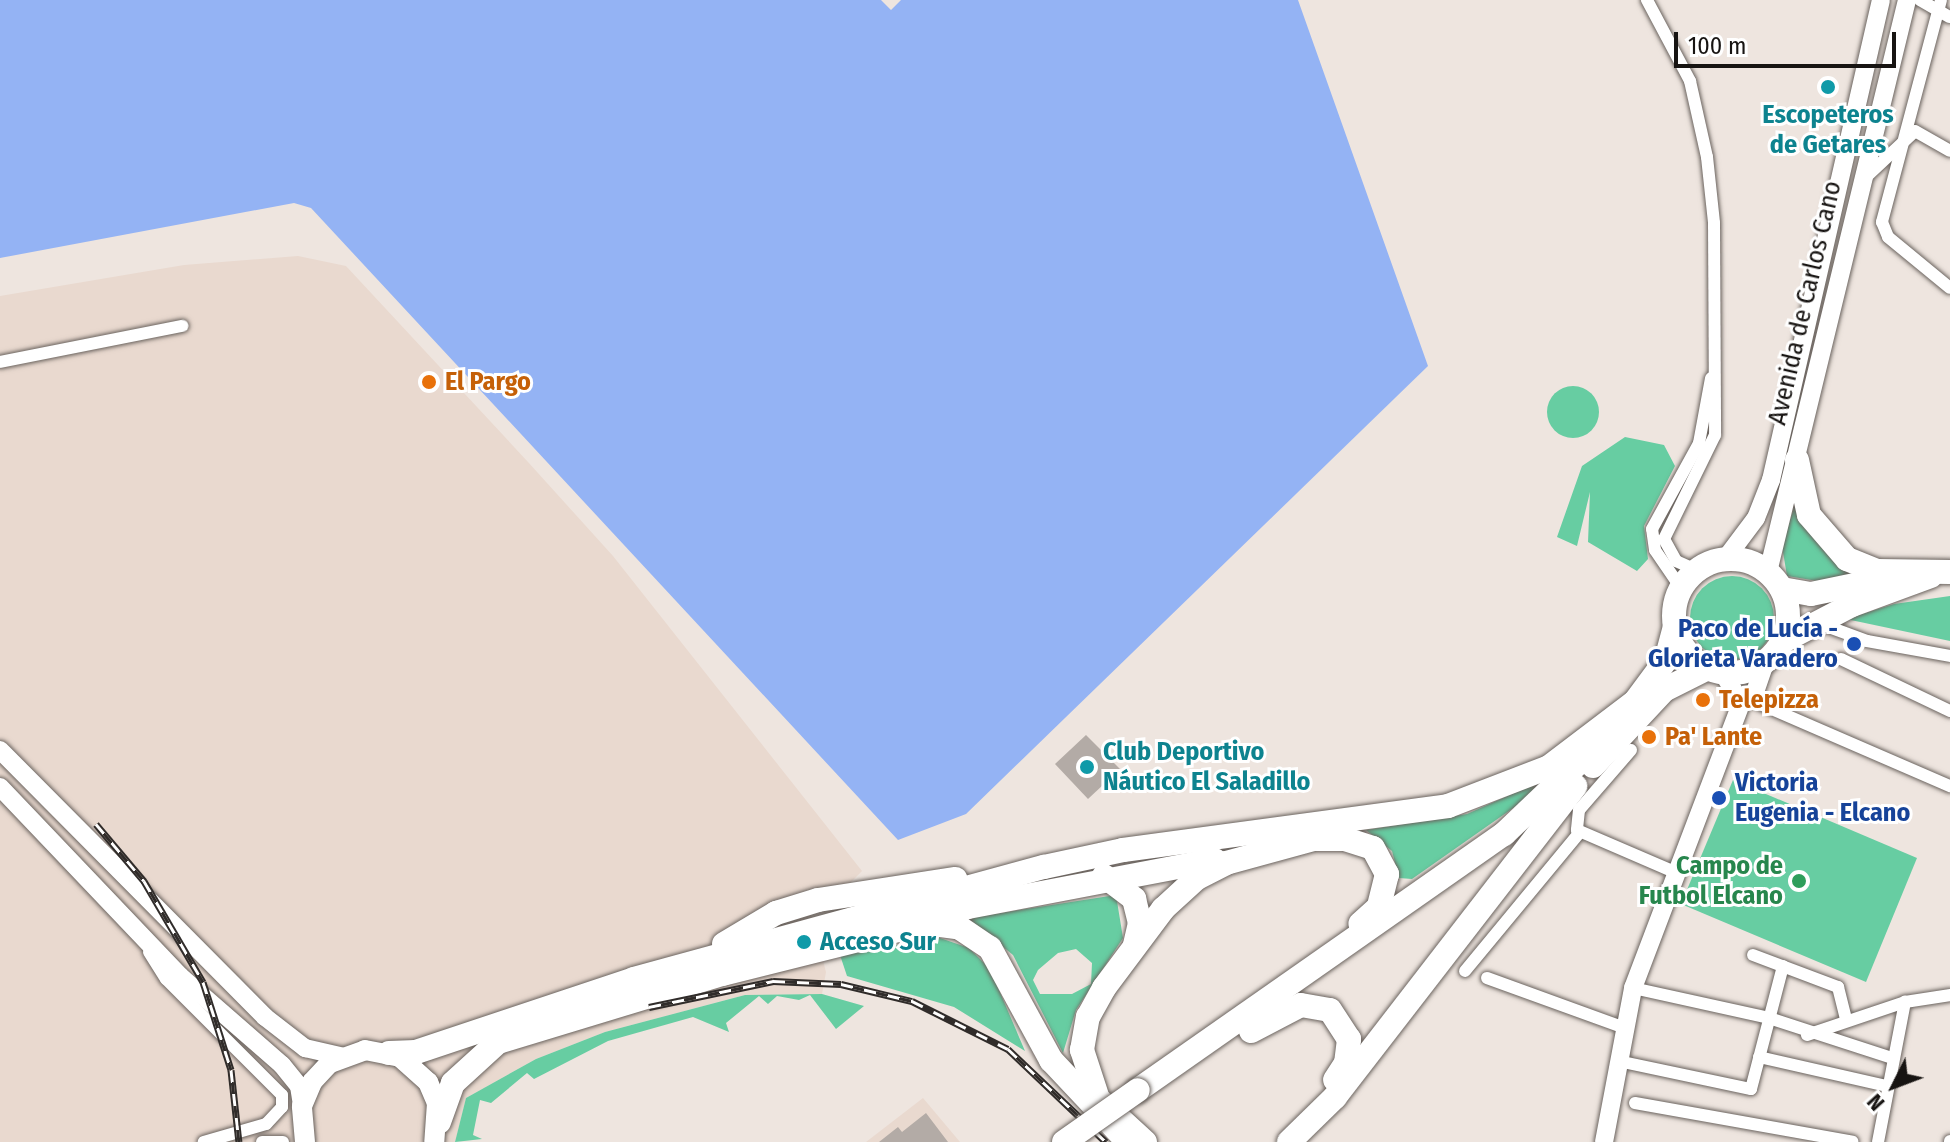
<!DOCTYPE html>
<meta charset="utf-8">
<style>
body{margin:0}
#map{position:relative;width:1950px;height:1142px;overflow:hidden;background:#eee5df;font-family:"Fira Sans Condensed",sans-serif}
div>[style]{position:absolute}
.built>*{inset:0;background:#e9d9cf}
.green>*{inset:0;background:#67cda2}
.round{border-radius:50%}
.water>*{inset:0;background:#94b3f4}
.building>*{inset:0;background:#b3aba6}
.roads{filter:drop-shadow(0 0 2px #6a635e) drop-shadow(0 0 2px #6a635e)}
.street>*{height:12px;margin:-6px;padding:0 6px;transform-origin:6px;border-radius:6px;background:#fff}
.secondary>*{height:18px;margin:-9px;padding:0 9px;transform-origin:9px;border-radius:9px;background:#fff}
.primary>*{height:20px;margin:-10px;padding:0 10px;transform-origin:10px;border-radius:10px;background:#fff}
.highway>*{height:24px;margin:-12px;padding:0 12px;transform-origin:12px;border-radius:12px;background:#fff}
.highway>.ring{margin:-12px;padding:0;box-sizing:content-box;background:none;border:24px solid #fff;border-radius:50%}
.rail>*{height:7px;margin-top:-3.5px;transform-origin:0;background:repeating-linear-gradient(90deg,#fff 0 12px,#302c2a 0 24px);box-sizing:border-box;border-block:2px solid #302c2a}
.bridges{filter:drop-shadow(0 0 2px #6a635e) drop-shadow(0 0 2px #6a635e)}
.highway-bridge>*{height:24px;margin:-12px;padding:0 12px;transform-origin:12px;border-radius:12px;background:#fff}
.dots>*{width:22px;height:22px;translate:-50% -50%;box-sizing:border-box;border:4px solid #fff;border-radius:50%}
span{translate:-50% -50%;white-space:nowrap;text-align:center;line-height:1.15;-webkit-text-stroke:6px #fff;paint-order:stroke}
.culture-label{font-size:26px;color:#0d838f;font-weight:700}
.left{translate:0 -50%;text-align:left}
.street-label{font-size:26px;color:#171412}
.food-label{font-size:26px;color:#c56008;font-weight:700}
.transit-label{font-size:26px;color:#164399;font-weight:700}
.right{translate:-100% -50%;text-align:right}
.leisure-label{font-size:26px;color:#27864d;font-weight:700}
.north{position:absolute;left:1854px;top:1046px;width:80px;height:80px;-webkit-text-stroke:6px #fff;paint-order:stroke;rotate:228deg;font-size:22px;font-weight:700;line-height:32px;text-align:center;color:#171412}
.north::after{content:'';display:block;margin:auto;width:28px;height:36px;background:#171412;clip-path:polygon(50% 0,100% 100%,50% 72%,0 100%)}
.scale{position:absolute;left:1674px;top:32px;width:222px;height:36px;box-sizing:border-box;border:4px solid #171412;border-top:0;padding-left:10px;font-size:24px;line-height:28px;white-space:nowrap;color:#171412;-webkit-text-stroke:6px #fff;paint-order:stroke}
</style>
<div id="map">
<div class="built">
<div style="clip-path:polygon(298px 256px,346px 266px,528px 462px,613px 556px,862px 871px,849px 884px,806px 896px,826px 972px,822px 994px,745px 995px,605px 1032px,536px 1059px,466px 1098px,455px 1142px,0 1142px,0 296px,184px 265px)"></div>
<div style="clip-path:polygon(923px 1098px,960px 1142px,866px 1142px)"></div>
</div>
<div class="green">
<div class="round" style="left:1547px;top:386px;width:52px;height:52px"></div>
<div style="clip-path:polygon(1625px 437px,1664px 445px,1675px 466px,1644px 526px,1648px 559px,1637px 571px,1588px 542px,1590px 492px,1577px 546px,1557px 537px,1582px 466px)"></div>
<div style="clip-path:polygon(1797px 498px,1867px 574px,1836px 584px,1787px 576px,1782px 546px)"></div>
<div class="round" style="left:1690px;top:576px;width:84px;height:84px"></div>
<div style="clip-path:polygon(1950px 596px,1950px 641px,1846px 619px,1894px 604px)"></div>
<div style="clip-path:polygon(1733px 780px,1917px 858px,1866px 982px,1681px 904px)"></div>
<div style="clip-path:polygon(1541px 781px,1533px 794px,1412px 879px,1399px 878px,1392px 851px,1366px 830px,1467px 814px)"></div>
<div style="clip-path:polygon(evenodd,1116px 895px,1123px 938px,1076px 1010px,1063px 1053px,1013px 955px,968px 918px,1116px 895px,1076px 949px,1092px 963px,1091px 984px,1072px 994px,1040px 994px,1033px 980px,1038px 970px,1058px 953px,1076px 949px)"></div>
<div style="clip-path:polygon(940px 938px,969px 948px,990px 969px,1025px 1051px,954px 1007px,847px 976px,840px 955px)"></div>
<div style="clip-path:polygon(822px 994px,864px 1006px,836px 1029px,810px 995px,799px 1000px,777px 996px,768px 1004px,759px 996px,726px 1023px,729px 1032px,693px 1017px,608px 1041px,534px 1079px,527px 1073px,491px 1103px,480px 1100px,473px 1135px,482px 1139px,455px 1142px,466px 1098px,536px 1059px,605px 1032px,745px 995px)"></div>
</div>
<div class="water">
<div style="clip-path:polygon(0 0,881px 0,891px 10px,901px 0,1298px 0,1428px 366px,966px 814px,898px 840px,311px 208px,294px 203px,0 258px)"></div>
</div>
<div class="building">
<div style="clip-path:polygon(1086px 735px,1120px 769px,1088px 799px,1055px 764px)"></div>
<div style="clip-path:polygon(926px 1113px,948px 1142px,879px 1142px,898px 1127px,902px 1132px)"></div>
</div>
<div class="roads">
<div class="street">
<div style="left:1647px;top:0;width:92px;rotate:62deg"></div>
<div style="left:1690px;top:81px;width:78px;rotate:77.4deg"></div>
<div style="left:1707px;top:157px;width:66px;rotate:83.9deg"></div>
<div style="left:1714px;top:223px;width:212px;rotate:89.7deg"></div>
<div style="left:1715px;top:435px;width:116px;rotate:116.1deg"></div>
<div style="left:1664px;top:539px;width:25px;rotate:61deg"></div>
<div style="left:1676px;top:561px;width:22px;rotate:24deg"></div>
<div style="left:1920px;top:0;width:34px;rotate:30deg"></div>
<div style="left:1941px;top:0;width:230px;rotate:104.9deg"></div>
<div style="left:1882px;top:222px;width:16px;rotate:68deg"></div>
<div style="left:1888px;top:237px;width:80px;rotate:39.4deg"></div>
<div style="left:1868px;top:175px;width:64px;rotate:-43.1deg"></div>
<div style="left:1915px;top:131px;width:40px;rotate:29.7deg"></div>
<div style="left:0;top:362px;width:186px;rotate:-11.2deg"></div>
<div style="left:1681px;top:588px;width:46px;rotate:-124.4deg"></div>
<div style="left:1655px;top:550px;width:21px;rotate:-98deg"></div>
<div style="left:1652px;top:529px;width:98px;rotate:-61.3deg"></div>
<div style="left:1699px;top:443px;width:66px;rotate:-79.5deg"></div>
<div style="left:1818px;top:623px;width:52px;rotate:20.2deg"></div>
<div style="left:1867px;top:641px;width:84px;rotate:10.2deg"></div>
<div style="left:1841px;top:659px;width:121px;rotate:25.5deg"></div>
<div style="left:1751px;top:700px;width:217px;rotate:23.4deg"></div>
<div style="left:1631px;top:750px;width:79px;rotate:130.9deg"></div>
<div style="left:1579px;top:810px;width:20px;rotate:96deg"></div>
<div style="left:1577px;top:830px;width:109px;rotate:23.3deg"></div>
<div style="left:149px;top:952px;width:32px;rotate:58deg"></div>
<div style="left:166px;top:979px;width:164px;rotate:45deg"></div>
<div style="left:282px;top:1095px;width:12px;rotate:90deg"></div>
<div style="left:282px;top:1107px;width:23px;rotate:133deg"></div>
<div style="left:266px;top:1124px;width:65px;rotate:163.8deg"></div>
<div style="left:1753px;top:955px;width:91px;rotate:20.6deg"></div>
<div style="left:1838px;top:987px;width:33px;rotate:76deg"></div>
<div style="left:1465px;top:971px;width:179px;rotate:-50.4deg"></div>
<div style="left:1487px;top:978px;width:147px;rotate:19.9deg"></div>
<div style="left:1633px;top:988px;width:139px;rotate:12.4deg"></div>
<div style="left:1769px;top:1018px;width:129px;rotate:18deg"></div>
<div style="left:1807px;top:1035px;width:103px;rotate:-18.6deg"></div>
<div style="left:1905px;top:1002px;width:46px;rotate:-8.8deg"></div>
<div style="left:1759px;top:1057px;width:131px;rotate:12.8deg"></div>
<div style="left:1618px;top:1061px;width:136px;rotate:11.9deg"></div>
<div style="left:1751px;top:1089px;width:127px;rotate:-75.4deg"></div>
<div style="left:1635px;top:1103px;width:221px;rotate:10.1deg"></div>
<div style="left:262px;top:1142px;width:21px"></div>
<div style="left:1878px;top:1142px;width:143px;rotate:-79.1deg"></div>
<div style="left:1950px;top:1142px;width:1px;rotate:-90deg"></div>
</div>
<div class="secondary">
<div style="left:1726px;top:558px;width:50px;rotate:-53.1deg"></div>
<div style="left:1756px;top:518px;width:41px;rotate:-68.5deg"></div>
<div style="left:1771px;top:480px;width:492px;rotate:-77.1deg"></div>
<div style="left:1768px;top:572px;width:589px;rotate:-76.34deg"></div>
<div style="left:1723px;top:673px;width:35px;rotate:59deg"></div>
<div style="left:1741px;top:703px;width:15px;rotate:-32deg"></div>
<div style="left:1754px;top:695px;width:34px;rotate:-71deg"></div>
<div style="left:0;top:750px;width:376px;rotate:45.2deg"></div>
<div style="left:265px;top:1017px;width:51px;rotate:37.8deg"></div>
<div style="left:305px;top:1048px;width:37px;rotate:13deg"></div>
<div style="left:0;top:787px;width:261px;rotate:46.4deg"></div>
<div style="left:180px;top:976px;width:135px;rotate:41.1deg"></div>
<div style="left:282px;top:1065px;width:27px;rotate:51deg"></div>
<div style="left:299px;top:1086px;width:20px;rotate:81deg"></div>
<div style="left:1604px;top:1142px;width:157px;rotate:-79.3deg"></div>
<div style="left:1633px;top:988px;width:305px;rotate:-69.2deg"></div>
</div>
<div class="primary">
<div style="left:305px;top:1142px;width:36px;rotate:-95deg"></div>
<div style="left:302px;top:1106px;width:26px;rotate:-67deg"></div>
<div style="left:312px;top:1082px;width:26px;rotate:-47deg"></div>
<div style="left:330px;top:1063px;width:37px;rotate:-20deg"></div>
<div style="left:365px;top:1050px;width:36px;rotate:11deg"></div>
<div style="left:400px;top:1057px;width:38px;rotate:42deg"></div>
<div style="left:428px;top:1082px;width:23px;rotate:67deg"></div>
<div style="left:437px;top:1103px;width:39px;rotate:94deg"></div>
</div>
<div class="highway">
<div style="left:1797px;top:460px;width:56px;rotate:77.7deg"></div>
<div style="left:1809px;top:515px;width:58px;rotate:49.2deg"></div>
<div style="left:1847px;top:559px;width:32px;rotate:22deg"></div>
<div style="left:1877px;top:571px;width:73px;rotate:0.8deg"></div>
<div class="ring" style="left:1674px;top:559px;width:90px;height:90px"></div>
<div style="left:1782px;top:589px;width:29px;rotate:10deg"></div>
<div style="left:1811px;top:594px;width:79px;rotate:-11.7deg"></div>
<div style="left:1783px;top:641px;width:78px;rotate:-27.6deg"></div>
<div style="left:1852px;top:605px;width:84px;rotate:-20.2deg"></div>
<div style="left:1629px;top:710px;width:62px;rotate:-53.5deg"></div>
<div style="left:1666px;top:660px;width:35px;rotate:-75deg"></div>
<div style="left:1593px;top:766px;width:104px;rotate:-46.9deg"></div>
<div style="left:1664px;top:690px;width:49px;rotate:-26.6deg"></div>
<div style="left:1104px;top:876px;width:38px;rotate:37deg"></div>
<div style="left:1134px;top:899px;width:25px;rotate:76deg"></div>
<div style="left:1140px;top:923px;width:23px;rotate:103deg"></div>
<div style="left:928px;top:922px;width:43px;rotate:-20.6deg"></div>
<div style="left:968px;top:907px;width:251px;rotate:-10.8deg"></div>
<div style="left:724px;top:944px;width:61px;rotate:-30.8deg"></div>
<div style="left:776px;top:913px;width:44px;rotate:-17.2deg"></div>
<div style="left:818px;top:900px;width:139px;rotate:-8.7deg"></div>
<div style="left:1251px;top:1031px;width:56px;rotate:-27.5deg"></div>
<div style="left:1301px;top:1005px;width:29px;rotate:10deg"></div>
<div style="left:1330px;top:1010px;width:35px;rotate:57deg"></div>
<div style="left:1349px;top:1039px;width:24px;rotate:97deg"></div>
<div style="left:1346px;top:1063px;width:20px;rotate:123deg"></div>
<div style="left:389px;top:1053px;width:27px;rotate:-2deg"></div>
<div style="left:416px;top:1052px;width:230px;rotate:-18.5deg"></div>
<div style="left:634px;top:979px;width:425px;rotate:-15.3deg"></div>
<div style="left:1044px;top:867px;width:81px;rotate:-12.1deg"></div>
<div style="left:1123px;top:850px;width:328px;rotate:-7.7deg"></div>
<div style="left:1448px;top:806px;width:108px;rotate:-21.1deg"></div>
<div style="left:1549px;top:767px;width:114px;rotate:-37.2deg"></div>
<div style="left:1138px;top:1090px;width:447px;rotate:-35deg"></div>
<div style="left:1504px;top:834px;width:127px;rotate:-43.7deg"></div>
<div style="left:439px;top:1122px;width:41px;rotate:-70.3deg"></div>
<div style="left:453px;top:1083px;width:61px;rotate:-42.3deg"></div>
<div style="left:498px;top:1042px;width:234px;rotate:-16.9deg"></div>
<div style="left:722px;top:974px;width:210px;rotate:-14deg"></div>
<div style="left:926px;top:923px;width:34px;rotate:8deg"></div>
<div style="left:960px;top:928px;width:36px;rotate:34deg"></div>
<div style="left:990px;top:948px;width:128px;rotate:61.4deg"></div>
<div style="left:1051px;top:1060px;width:112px;rotate:46.8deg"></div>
<div style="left:1145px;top:1142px;width:64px;rotate:-137.5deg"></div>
<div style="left:1098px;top:1099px;width:52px;rotate:-108.1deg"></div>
<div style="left:1082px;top:1050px;width:34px;rotate:-80deg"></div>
<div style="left:1088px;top:1017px;width:33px;rotate:-61deg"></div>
<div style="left:1104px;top:988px;width:99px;rotate:-53.2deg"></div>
<div style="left:1163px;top:909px;width:46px;rotate:-42.4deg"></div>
<div style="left:1197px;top:878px;width:33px;rotate:-27deg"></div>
<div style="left:1226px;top:863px;width:91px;rotate:-15.3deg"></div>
<div style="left:1314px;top:839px;width:31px"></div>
<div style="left:1345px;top:839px;width:29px;rotate:18deg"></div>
<div style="left:1373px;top:848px;width:30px;rotate:62deg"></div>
<div style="left:1387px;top:874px;width:34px;rotate:104deg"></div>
<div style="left:1379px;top:907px;width:25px;rotate:138deg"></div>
<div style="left:1289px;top:1142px;width:64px;rotate:-44.4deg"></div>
<div style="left:1335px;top:1097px;width:393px;rotate:-52.3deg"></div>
</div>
</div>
<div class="rail">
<div style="left:96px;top:824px;width:75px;rotate:49.9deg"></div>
<div style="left:144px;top:881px;width:117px;rotate:59.7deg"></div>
<div style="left:203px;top:982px;width:92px;rotate:72.3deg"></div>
<div style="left:231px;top:1070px;width:72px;rotate:83.7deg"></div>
<div style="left:649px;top:1007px;width:127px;rotate:-11.8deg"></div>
<div style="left:773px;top:981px;width:68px;rotate:2.5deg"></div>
<div style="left:841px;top:984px;width:73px;rotate:13.5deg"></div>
<div style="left:912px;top:1001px;width:107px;rotate:26.6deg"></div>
<div style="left:1008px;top:1049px;width:135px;rotate:43.5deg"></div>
</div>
<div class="bridges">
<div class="highway-bridge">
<div style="left:1064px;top:1142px;width:90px;rotate:-35.1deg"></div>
</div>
</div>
<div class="dots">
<div style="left:1828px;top:87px;background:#0f9aa8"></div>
<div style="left:429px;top:382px;background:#e8710a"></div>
<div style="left:1854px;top:644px;background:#1a4fb4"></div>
<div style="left:1703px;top:700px;background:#e8710a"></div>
<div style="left:1649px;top:737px;background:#e8710a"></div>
<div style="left:1087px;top:767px;background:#0f9aa8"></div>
<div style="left:1719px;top:798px;background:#1a4fb4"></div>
<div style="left:1799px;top:881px;background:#2e9e5b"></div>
<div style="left:804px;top:942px;background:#0f9aa8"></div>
</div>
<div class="culture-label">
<span style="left:1828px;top:130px">Escopeteros<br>de Getares</span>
<span class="left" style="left:1103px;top:767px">Club Deportivo<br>Náutico El Saladillo</span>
<span class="left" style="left:820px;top:942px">Acceso Sur</span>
</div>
<div class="street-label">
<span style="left:1805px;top:303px;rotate:-77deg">Avenida de Carlos Cano</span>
</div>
<div class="food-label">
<span class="left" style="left:445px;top:382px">El Pargo</span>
<span class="left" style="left:1719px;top:700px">Telepizza</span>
<span class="left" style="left:1665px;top:737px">Pa' Lante</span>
</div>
<div class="transit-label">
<span class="right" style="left:1838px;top:644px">Paco de Lucía -<br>Glorieta Varadero</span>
<span class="left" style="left:1735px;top:798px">Victoria<br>Eugenia - Elcano</span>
</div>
<div class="leisure-label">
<span class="right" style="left:1783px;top:881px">Campo de<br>Futbol Elcano</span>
</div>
<div class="north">N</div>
<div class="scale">100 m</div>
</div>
